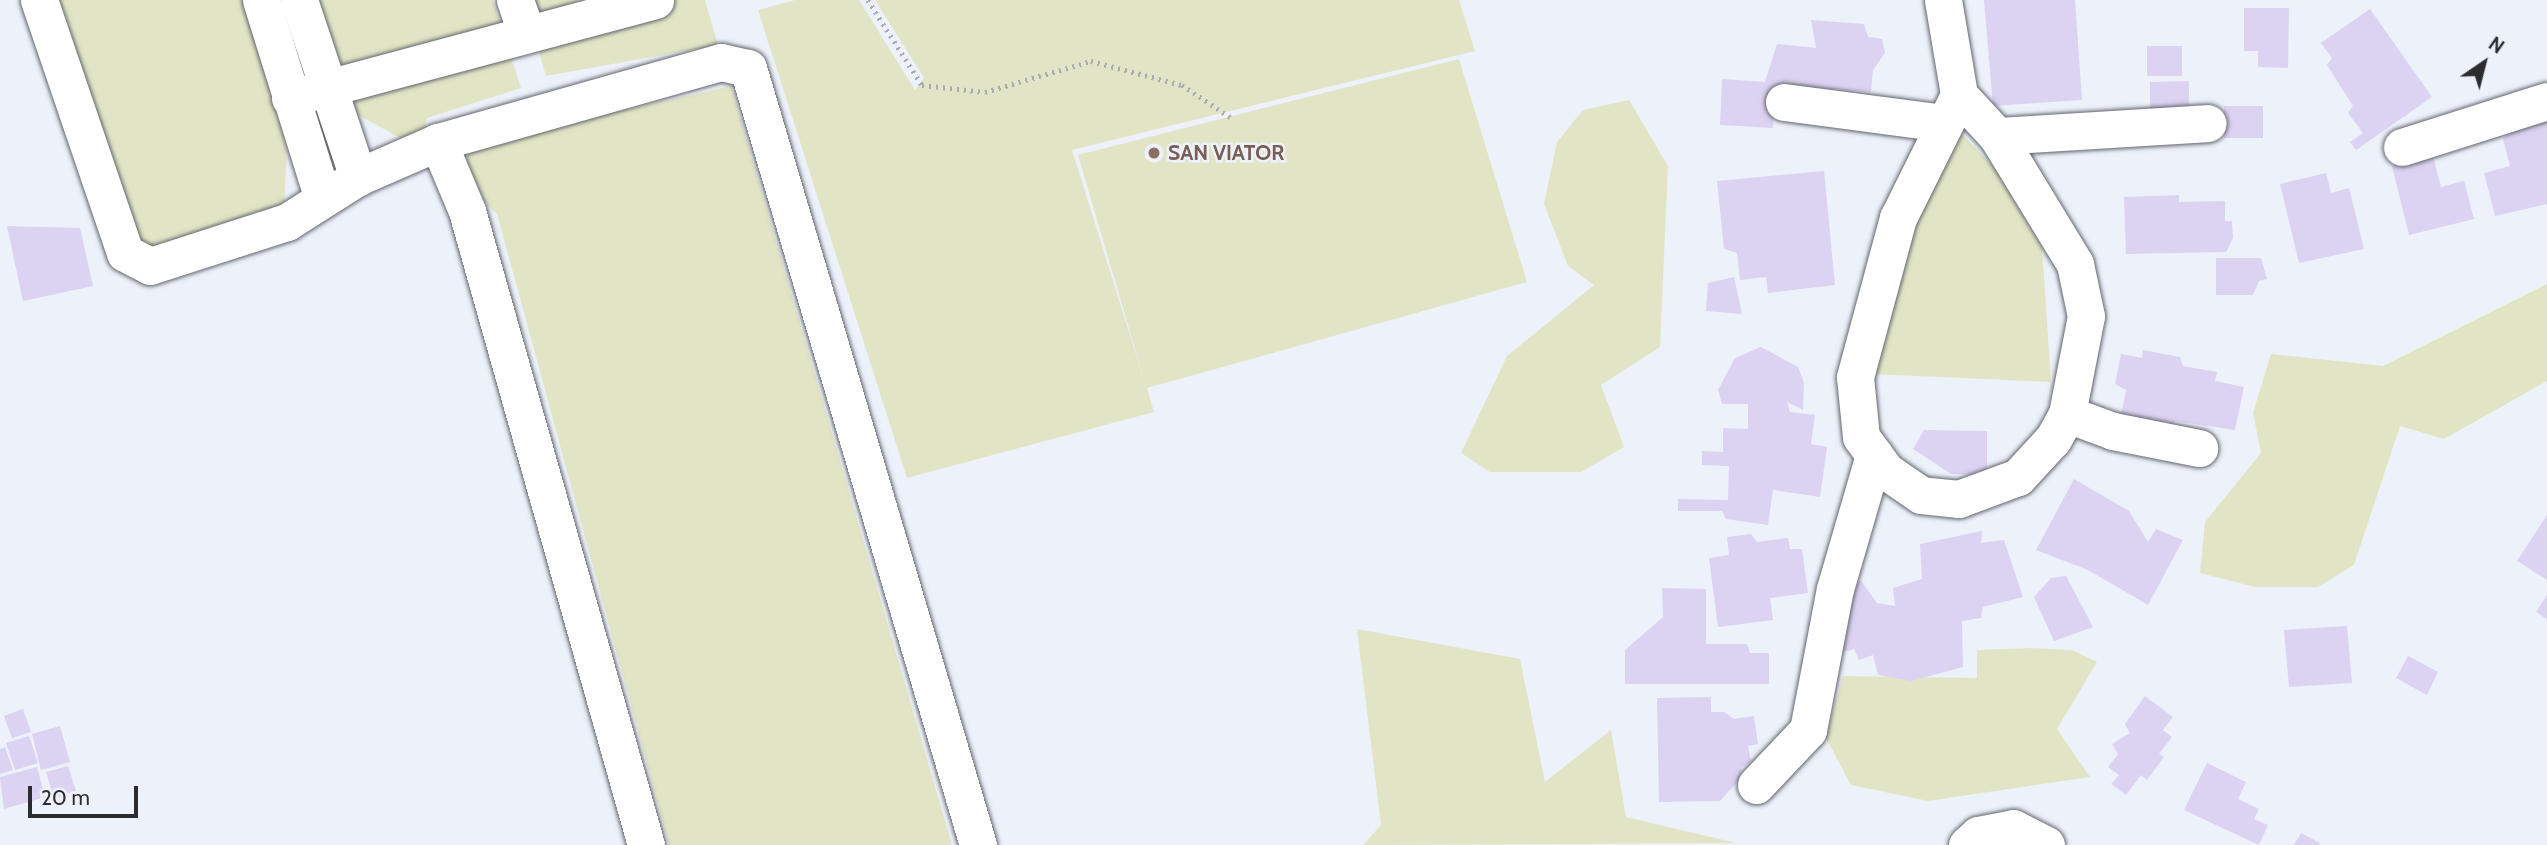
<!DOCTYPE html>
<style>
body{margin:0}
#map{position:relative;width:2547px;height:845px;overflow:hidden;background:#edf1fa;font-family:Cabin,sans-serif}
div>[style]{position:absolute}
.green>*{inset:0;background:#e2e5c5}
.building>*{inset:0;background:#dcd2f2}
.path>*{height:4.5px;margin-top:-2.25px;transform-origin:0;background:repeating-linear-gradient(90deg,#a8abb2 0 2px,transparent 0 7px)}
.roads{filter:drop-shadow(0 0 2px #62666d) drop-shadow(0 0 2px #62666d)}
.minor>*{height:37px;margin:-18.5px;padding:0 18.5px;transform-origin:18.5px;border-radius:18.5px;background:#fff}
.dots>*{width:19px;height:19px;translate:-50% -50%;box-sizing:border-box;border:4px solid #edf1fa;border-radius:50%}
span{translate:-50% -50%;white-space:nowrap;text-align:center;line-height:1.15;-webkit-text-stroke:5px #edf1fa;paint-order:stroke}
.education-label{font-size:21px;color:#785e54;font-weight:700}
.left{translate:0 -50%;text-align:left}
.north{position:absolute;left:2449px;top:28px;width:70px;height:70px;-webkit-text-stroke:5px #edf1fa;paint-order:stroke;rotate:35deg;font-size:19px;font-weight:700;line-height:28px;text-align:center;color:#2c2d31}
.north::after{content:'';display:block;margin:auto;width:24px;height:32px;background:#2c2d31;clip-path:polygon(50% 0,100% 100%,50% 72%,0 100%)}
.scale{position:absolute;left:28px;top:786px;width:110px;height:32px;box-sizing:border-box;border:4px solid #2c2d31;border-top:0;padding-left:9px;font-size:21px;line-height:24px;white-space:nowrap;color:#2c2d31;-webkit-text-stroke:5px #edf1fa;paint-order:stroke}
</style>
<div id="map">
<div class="green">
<div style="clip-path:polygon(51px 0,251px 0,288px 117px,284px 216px,130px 255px)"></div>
<div style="clip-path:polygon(315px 0,493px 0,521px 88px,427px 118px,420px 149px,346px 108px)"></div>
<div style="clip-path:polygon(524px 0,705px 0,718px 45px,546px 76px)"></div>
<div style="clip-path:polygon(795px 0,859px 0,915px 90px,924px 78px,875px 0,1459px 0,1475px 51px,1072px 150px,1145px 383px,1078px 155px,1459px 59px,1527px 282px,1147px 388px,1154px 412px,907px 478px,758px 10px)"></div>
<div style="clip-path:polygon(731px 86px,952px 845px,669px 845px,497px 214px,463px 182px,469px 145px)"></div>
<div style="clip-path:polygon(1629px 100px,1668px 166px,1660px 347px,1601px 385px,1624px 447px,1581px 472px,1490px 472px,1461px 453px,1507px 356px,1594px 285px,1568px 266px,1544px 204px,1557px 142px,1583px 110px)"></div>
<div style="clip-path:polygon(1961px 133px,1996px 169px,2042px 247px,2051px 382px,1873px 374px,1908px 228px)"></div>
<div style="clip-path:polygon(2547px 284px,2547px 381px,2444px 439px,2400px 426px,2354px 565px,2318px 587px,2255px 587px,2200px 573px,2205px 522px,2261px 453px,2253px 413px,2271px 354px,2383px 366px)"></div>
<div style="clip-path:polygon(1357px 629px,1520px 659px,1545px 782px,1611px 730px,1626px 817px,1736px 843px,1363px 845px,1381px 825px)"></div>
<div style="clip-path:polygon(2032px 648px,2072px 650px,2097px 662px,2057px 729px,2090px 777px,1928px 801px,1851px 785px,1826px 738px,1843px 676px,1977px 678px,1977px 650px)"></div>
</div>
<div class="building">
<div style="clip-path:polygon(1984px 0,2075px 0,2082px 100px,1993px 106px)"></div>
<div style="clip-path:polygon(2244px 8px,2289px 8px,2288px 68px,2258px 67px,2258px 51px,2244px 51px)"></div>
<div style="clip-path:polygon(2370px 9px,2432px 97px,2356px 150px,2350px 142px,2363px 133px,2348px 113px,2353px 106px,2327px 65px,2332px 58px,2321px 43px)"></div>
<div style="clip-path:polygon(1811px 20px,1864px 24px,1868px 37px,1882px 39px,1885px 53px,1873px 70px,1871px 92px,1775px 85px,1773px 128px,1720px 125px,1722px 79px,1765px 82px,1777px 44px,1816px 48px)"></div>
<div style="clip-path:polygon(2147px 46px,2182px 46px,2182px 76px,2147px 76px)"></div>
<div style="clip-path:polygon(2189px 81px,2189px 112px,2150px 112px,2150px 82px)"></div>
<div style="clip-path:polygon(2224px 106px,2263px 106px,2263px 138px,2224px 138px)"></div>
<div style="clip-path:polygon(2547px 122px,2547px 204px,2495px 216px,2484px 173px,2510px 166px,2503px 139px,2513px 130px)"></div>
<div style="clip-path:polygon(2433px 156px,2441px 187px,2464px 181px,2474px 219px,2409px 235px,2392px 166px)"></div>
<div style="clip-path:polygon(1824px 171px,1835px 285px,1768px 293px,1766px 277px,1740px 280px,1737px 253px,1724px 249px,1717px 181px)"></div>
<div style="clip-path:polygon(2326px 173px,2331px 193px,2349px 188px,2364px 249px,2299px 263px,2280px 184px)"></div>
<div style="clip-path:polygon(2179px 195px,2179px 202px,2225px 201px,2225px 221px,2232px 221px,2233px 238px,2226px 252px,2126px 254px,2124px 197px)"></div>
<div style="clip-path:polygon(7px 226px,80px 228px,93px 286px,23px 301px)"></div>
<div style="clip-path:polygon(2216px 258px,2261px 258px,2267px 279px,2259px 281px,2253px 295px,2216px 295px)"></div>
<div style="clip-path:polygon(1734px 277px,1742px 314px,1706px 311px,1708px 283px)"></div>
<div style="clip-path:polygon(1761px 347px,1798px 367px,1804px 383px,1803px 410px,1787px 402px,1790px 412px,1815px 415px,1811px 444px,1827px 447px,1820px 497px,1773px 490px,1768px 525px,1726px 519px,1722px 511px,1678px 511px,1678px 499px,1728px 500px,1729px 466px,1702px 465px,1702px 451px,1723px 452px,1723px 428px,1748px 429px,1748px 404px,1722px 404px,1718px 390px,1735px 358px)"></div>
<div style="clip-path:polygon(2143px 350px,2180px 357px,2183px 366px,2217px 372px,2215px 381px,2244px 387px,2235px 430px,2175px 421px,2173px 428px,2121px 416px,2126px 390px,2115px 384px,2121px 354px,2142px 358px)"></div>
<div style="clip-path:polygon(1924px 430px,1987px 431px,1987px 475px,1951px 474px,1913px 449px)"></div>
<div style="clip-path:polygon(2074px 479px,2129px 511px,2148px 542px,2156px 529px,2183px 540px,2148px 605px,2088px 570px,2036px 550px)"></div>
<div style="clip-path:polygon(2547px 515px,2547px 580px,2517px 561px)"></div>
<div style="clip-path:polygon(1982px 531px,1981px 543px,2004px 540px,2023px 597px,1983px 607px,1981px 618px,1962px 621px,1963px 667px,1911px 681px,1878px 675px,1873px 655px,1859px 660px,1854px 649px,1836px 654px,1844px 589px,1861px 581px,1877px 603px,1895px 606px,1893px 588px,1922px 579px,1920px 544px)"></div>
<div style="clip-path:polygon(1751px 534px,1757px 542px,1788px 538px,1790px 549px,1802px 549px,1808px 593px,1770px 598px,1773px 620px,1718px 627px,1709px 558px,1729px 555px,1727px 537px)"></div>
<div style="clip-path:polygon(2066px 576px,2093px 627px,2054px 641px,2034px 597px,2051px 578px)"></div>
<div style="clip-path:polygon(1662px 588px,1706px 589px,1706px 644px,1747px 644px,1750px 653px,1769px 653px,1769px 684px,1625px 684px,1625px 650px,1663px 617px)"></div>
<div style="clip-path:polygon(2547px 595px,2547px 619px,2536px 612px)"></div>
<div style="clip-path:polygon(2347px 626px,2352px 683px,2289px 687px,2284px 630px)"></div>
<div style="clip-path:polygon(2408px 656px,2438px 672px,2427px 695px,2396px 678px)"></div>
<div style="clip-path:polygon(2145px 696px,2173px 717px,2163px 730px,2172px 737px,2159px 754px,2164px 757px,2147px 780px,2141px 775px,2126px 795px,2111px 784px,2119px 775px,2108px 767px,2118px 754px,2112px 744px,2130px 733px,2125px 724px)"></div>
<div style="clip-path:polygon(1711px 697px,1711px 712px,1724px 712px,1734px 719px,1754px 716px,1758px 744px,1748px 746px,1751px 762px,1741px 767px,1742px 777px,1720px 801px,1659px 802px,1657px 698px)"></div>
<div style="clip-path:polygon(23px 709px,31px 732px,12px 738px,4px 716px)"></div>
<div style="clip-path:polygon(60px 726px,70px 762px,41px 770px,32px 734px)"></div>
<div style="clip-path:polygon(29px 736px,38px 763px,15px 770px,6px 743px)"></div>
<div style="clip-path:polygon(5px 747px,13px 770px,0 774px,0 749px)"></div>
<div style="clip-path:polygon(2207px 763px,2246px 782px,2238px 799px,2259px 809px,2254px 819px,2268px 825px,2259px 845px,2184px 810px)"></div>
<div style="clip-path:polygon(68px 766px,76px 791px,54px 798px,46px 772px)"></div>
<div style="clip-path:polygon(37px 767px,45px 797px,4px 809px,0 777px)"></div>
<div style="clip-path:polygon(2301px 833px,2320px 843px,2319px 845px,2294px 845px)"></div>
</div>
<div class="path">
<div style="left:868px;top:0;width:101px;rotate:57.6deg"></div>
<div style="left:922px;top:85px;width:63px;rotate:6.3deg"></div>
<div style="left:985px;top:92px;width:110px;rotate:-16.3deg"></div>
<div style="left:1091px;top:61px;width:94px;rotate:14.8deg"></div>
<div style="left:1182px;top:85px;width:58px;rotate:33.7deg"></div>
</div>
<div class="roads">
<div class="minor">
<div style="left:39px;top:0;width:267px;rotate:71.2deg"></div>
<div style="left:125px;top:253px;width:28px;rotate:27deg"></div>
<div style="left:150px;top:266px;width:144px;rotate:-17.8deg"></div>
<div style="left:287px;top:222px;width:84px;rotate:-32.4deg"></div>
<div style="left:358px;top:177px;width:87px;rotate:-23.6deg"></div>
<div style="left:438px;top:142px;width:294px;rotate:-15.8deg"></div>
<div style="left:721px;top:62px;width:28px;rotate:13deg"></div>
<div style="left:748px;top:68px;width:810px;rotate:73.51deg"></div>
<div style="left:261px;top:0;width:208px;rotate:72.7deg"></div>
<div style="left:299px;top:0;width:187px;rotate:71.6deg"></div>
<div style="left:515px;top:0;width:34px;rotate:71deg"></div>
<div style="left:1943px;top:0;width:96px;rotate:80.4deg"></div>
<div style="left:1959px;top:95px;width:56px;rotate:47.2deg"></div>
<div style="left:1997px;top:136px;width:150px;rotate:58.6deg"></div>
<div style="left:2075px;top:264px;width:53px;rotate:78.1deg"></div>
<div style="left:2086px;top:316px;width:100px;rotate:101deg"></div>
<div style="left:2067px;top:414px;width:29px;rotate:119deg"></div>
<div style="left:2053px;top:439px;width:52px;rotate:132.6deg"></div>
<div style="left:2018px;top:477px;width:63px;rotate:159.6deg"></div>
<div style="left:1959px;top:499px;width:38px;rotate:-174deg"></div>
<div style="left:1921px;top:495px;width:42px;rotate:-145.6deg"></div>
<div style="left:1886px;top:471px;width:42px;rotate:-126.3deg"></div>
<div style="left:1861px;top:437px;width:60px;rotate:-95.7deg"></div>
<div style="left:1855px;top:377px;width:165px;rotate:-74.9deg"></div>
<div style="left:1898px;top:218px;width:137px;rotate:-63.6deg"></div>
<div style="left:290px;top:98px;width:378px;rotate:-15deg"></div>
<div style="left:1784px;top:102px;width:160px;rotate:7.5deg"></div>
<div style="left:1997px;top:136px;width:211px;rotate:-3.5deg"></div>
<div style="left:438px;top:142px;width:75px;rotate:67.2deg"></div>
<div style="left:467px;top:211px;width:659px;rotate:74.23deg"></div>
<div style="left:2402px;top:147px;width:152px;rotate:-17.6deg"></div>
<div style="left:2067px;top:414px;width:49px;rotate:20.3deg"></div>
<div style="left:2113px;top:431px;width:88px;rotate:11.2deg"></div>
<div style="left:1756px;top:785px;width:76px;rotate:-46.6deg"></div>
<div style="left:1808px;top:730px;width:144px;rotate:-79.2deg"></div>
<div style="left:1835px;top:589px;width:140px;rotate:-73.8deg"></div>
<div style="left:1967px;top:845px;width:15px;rotate:-42deg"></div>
<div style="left:1978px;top:835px;width:36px;rotate:-11deg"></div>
<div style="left:2013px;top:828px;width:37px;rotate:27deg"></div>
</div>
</div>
<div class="dots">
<div style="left:1154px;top:153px;background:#8d6e63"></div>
</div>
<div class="education-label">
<span class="left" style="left:1168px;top:153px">SAN VIATOR</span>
</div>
<div class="north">N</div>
<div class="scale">20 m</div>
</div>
